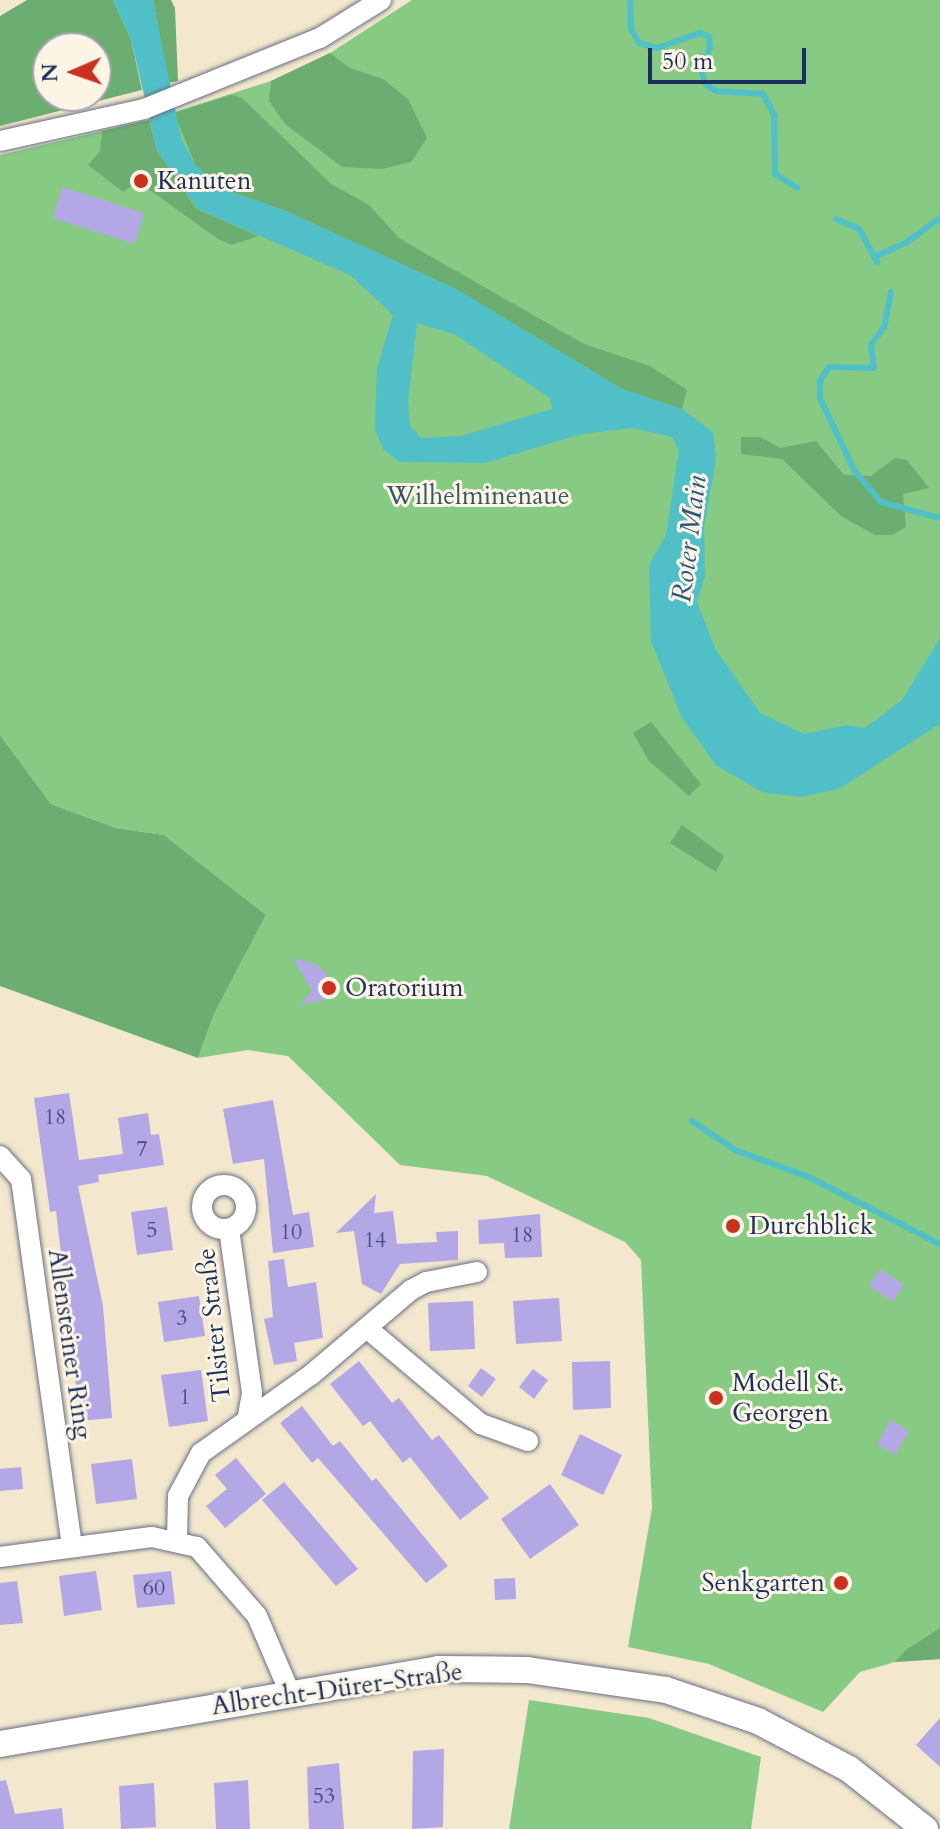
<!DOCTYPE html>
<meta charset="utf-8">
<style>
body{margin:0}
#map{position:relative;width:940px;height:1829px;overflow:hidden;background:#f3e8cd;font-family:Cardo,serif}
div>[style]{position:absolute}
.green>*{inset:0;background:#86ca83}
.forest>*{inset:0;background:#6cae71}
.water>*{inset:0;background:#51bfc7}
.stream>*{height:6px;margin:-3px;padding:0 3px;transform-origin:3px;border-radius:3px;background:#51bfc7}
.building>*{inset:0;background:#b3a8e5}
.roads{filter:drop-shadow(0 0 2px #677085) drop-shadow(0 0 2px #677085)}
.minor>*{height:20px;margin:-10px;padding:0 10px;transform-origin:10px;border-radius:10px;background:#fff}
.minor>.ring{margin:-10px;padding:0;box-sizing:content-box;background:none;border:20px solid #fff;border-radius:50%}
.major>*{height:26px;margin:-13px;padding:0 13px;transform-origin:13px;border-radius:13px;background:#fff}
.dots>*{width:22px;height:22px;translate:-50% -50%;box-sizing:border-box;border:4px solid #fcf5e5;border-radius:50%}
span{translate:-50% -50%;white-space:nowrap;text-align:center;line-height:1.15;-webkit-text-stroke:6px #fcf5e5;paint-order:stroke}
.number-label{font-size:22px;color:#414d80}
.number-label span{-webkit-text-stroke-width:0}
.poi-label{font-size:26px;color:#1b2f5e}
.left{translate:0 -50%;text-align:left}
.right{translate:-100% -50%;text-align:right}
.park-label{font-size:26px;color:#365667}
.street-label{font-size:26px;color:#1b2f5e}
.water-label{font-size:28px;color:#2b5a7e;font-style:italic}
.north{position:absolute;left:32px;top:32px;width:80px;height:80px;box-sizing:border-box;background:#fcf5e5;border:2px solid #a2a6af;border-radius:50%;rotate:268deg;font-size:22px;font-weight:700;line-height:32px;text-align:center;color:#1b2f5e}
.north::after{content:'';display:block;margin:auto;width:28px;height:36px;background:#c8321e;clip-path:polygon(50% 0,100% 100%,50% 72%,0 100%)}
.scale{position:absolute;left:648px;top:48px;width:158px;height:36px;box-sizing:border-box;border:4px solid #1b2f5e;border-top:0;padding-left:10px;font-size:24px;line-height:28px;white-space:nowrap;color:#1b2f5e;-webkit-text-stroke:6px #fcf5e5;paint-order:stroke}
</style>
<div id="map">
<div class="green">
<div style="clip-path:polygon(412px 0,940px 0,940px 1659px,895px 1662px,860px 1672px,823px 1712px,709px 1664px,628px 1647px,652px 1508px,641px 1260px,625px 1242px,487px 1176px,400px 1165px,288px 1056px,248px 1050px,198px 1058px,214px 1014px,266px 915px,164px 835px,116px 828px,51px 804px,0 735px,0 155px,149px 120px,271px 81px,330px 53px)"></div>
<div style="clip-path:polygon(529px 1700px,649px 1718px,761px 1757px,751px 1829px,509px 1829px)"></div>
</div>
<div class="forest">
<div style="clip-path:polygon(evenodd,27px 0,113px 0,131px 39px,142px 90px,0 126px,0 16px,27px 0,48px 48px,96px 48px,96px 96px,48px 96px,48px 48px)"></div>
<div style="clip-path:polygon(153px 0,171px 0,175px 8px,178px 81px,168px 83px)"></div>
<div style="clip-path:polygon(330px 53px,350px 68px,383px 79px,408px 99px,427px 138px,411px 162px,382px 169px,342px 167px,285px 124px,269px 101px,271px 81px)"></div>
<div style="clip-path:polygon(231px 95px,242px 98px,331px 184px,369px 205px,400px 239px,584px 344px,650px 366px,687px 390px,682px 409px,622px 389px,456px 289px,286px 211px,223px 189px,196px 166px,174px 113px)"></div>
<div style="clip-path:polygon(149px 120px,157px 151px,197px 209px,258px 236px,232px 245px,218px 239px,151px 191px,134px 184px,123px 192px,88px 165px,100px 151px,102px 131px)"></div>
<div style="clip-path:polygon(741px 437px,760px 437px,780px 448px,816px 441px,844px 475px,871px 476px,895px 458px,907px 460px,929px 488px,903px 494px,906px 527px,892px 535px,875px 535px,841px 516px,782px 459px,741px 454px)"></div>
<div style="clip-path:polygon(651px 722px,701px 784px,689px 796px,649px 761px,633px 733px)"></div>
<div style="clip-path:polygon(0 735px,51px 804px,116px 828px,164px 835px,266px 915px,214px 1014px,198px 1058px,0 986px)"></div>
<div style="clip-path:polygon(682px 825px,724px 856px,716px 872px,670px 843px)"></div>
<div style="clip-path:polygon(940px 1628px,940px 1659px,895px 1662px,906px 1650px)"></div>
</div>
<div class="water">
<div style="clip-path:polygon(evenodd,113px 0,153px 0,181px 138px,196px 166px,223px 189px,286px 211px,456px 289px,622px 389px,682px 409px,713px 432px,716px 459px,704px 528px,705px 576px,697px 602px,715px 648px,760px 713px,804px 734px,847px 725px,865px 728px,902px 700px,940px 638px,940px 724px,839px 789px,800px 797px,762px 792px,716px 765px,682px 718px,651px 641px,649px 565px,666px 535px,679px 450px,672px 437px,632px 428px,582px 434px,485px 463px,399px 462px,383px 449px,375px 430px,377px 368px,393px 315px,350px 275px,198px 209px,157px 151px,131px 39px,113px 0,417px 323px,456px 335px,550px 398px,552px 409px,461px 436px,421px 438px,410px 426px,408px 401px,417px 323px)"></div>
</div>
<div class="stream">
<div style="left:630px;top:0;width:29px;rotate:88deg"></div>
<div style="left:631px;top:29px;width:16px;rotate:60deg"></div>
<div style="left:639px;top:43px;width:19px;rotate:16deg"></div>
<div style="left:657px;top:48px;width:46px;rotate:-19.2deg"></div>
<div style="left:700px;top:33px;width:10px;rotate:24deg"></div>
<div style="left:709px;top:37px;width:10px;rotate:84deg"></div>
<div style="left:710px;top:47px;width:26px;rotate:108deg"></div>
<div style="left:702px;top:72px;width:12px;rotate:76deg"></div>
<div style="left:705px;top:84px;width:13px;rotate:32deg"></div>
<div style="left:716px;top:91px;width:47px;rotate:3.7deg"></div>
<div style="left:763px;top:94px;width:24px;rotate:62deg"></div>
<div style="left:774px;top:115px;width:59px;rotate:89deg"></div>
<div style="left:775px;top:174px;width:26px;rotate:32deg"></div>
<div style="left:836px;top:219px;width:25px;rotate:23deg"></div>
<div style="left:859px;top:229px;width:38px;rotate:61deg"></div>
<div style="left:874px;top:257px;width:36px;rotate:-24deg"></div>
<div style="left:907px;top:242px;width:41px;rotate:-36deg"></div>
<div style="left:891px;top:292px;width:36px;rotate:101deg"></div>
<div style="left:884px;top:327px;width:22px;rotate:126deg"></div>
<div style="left:871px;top:345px;width:23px;rotate:83deg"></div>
<div style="left:874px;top:368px;width:45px;rotate:-178.7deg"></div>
<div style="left:829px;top:367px;width:17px;rotate:123deg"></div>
<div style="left:820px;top:381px;width:17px;rotate:90deg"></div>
<div style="left:820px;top:398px;width:80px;rotate:64.7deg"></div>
<div style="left:854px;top:470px;width:42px;rotate:49.8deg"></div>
<div style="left:881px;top:502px;width:61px;rotate:15.2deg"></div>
<div style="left:692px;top:1121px;width:54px;rotate:33.7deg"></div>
<div style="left:737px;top:1151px;width:77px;rotate:19.9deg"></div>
<div style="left:809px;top:1177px;width:147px;rotate:27.1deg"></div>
</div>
<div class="building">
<div style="clip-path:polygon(62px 187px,144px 213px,135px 244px,53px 218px)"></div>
<div style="clip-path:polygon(293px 958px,316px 964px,335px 982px,332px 998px,299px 1005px,312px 991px)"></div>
<div style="clip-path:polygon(69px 1093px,79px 1160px,123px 1154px,118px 1118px,148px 1113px,151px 1135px,159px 1134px,164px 1165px,98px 1175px,99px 1182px,78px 1186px,103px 1306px,112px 1418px,80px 1421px,56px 1211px,50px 1212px,34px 1098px)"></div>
<div style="clip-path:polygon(273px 1100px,293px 1215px,309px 1212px,314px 1247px,273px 1253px,264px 1159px,233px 1164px,223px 1109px)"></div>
<div style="clip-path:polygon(376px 1194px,374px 1213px,393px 1211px,397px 1244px,437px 1242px,436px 1232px,458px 1231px,458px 1260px,400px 1264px,381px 1294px,362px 1284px,354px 1231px,336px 1233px)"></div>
<div style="clip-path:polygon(167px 1207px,173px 1250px,137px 1255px,131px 1212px)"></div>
<div style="clip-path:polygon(540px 1214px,542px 1257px,505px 1258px,504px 1243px,479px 1244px,478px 1220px)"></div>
<div style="clip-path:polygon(284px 1259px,288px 1287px,316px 1282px,323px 1338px,294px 1343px,297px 1361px,274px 1365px,264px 1319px,273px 1317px,268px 1261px)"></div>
<div style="clip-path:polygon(880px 1269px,904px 1285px,893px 1302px,869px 1286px)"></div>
<div style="clip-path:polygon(199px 1296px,205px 1336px,164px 1342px,158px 1302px)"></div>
<div style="clip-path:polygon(559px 1298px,562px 1341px,516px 1344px,513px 1301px)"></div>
<div style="clip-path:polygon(473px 1301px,475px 1349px,430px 1351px,428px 1303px)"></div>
<div style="clip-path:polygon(359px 1361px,392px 1403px,399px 1398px,432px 1440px,439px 1435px,489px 1498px,460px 1520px,410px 1457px,403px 1463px,370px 1421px,363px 1426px,330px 1384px)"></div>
<div style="clip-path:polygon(610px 1361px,611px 1408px,573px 1410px,572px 1362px)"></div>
<div style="clip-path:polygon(481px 1368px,496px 1379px,482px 1397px,468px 1386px)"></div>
<div style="clip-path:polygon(533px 1369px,548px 1380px,534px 1399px,519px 1387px)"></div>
<div style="clip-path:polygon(201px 1370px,208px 1421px,169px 1427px,161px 1375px)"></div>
<div style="clip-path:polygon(302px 1406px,333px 1446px,340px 1441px,372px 1481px,376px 1478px,448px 1566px,426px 1583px,318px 1458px,312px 1463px,280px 1423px)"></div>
<div style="clip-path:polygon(891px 1420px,909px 1431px,895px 1455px,877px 1444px)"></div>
<div style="clip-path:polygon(580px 1434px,622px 1455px,603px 1495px,561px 1475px)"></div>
<div style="clip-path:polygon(236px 1458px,266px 1494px,225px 1528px,206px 1506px,227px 1489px,215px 1475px)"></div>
<div style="clip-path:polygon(132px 1459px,137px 1499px,96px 1504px,91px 1464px)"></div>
<div style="clip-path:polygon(21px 1467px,23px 1489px,0 1491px,0 1469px)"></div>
<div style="clip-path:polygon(284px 1482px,358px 1569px,336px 1586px,262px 1500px)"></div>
<div style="clip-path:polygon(550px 1484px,579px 1525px,530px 1559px,501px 1519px)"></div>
<div style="clip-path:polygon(96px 1571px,102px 1610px,64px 1616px,59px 1576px)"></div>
<div style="clip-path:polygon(171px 1571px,175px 1604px,137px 1608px,133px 1575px)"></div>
<div style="clip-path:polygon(515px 1578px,516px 1599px,495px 1600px,494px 1579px)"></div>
<div style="clip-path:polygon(17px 1581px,23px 1623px,0 1625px,0 1583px)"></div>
<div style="clip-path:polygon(940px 1718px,940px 1767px,916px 1745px)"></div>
<div style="clip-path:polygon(444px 1749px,443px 1827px,412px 1829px,413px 1751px)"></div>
<div style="clip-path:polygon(339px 1763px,344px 1829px,309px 1829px,307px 1767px)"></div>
<div style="clip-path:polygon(6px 1780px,15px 1814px,62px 1808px,64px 1829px,0 1829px,0 1781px)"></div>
<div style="clip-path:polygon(248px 1780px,250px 1829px,216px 1829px,214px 1783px)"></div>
<div style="clip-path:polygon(154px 1783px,156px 1827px,121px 1829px,119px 1786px)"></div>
</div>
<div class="roads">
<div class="minor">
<div style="left:0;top:141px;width:148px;rotate:-12.5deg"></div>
<div style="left:144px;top:109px;width:190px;rotate:-22deg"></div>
<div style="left:320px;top:38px;width:72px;rotate:-31.9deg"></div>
<div style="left:0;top:1156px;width:31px;rotate:48deg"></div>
<div style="left:21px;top:1179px;width:371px;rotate:82.1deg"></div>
<div class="ring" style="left:202px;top:1185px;width:24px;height:24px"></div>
<div style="left:229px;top:1229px;width:166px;rotate:82deg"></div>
<div style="left:252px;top:1393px;width:23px;rotate:100deg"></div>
<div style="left:368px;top:1329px;width:148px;rotate:40.1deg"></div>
<div style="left:481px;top:1424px;width:50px;rotate:19.9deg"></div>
<div style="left:177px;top:1540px;width:44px;rotate:-88.7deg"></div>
<div style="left:178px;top:1496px;width:49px;rotate:-61.9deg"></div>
<div style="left:201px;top:1453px;width:136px;rotate:-35.4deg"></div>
<div style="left:312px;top:1374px;width:130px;rotate:-40.3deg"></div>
<div style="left:411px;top:1290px;width:17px;rotate:-28deg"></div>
<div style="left:426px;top:1282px;width:52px;rotate:-11.1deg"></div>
<div style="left:0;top:1557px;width:153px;rotate:-7.5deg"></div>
<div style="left:152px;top:1537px;width:46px;rotate:12.5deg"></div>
<div style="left:197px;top:1547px;width:91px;rotate:49deg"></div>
<div style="left:257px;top:1616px;width:84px;rotate:66.8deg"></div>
</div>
<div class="major">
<div style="left:0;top:1744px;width:444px;rotate:-9.7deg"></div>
<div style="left:438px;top:1669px;width:89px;rotate:0.6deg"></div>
<div style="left:527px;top:1670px;width:140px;rotate:8.2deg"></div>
<div style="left:666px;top:1690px;width:97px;rotate:18.6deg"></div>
<div style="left:758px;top:1721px;width:103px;rotate:27.8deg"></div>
<div style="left:849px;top:1769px;width:97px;rotate:38.3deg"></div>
</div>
</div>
<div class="dots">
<div style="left:141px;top:181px;background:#c8321e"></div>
<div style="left:329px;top:988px;background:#c8321e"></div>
<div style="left:733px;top:1226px;background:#c8321e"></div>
<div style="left:716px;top:1398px;background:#c8321e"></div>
<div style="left:841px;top:1583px;background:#c8321e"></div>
</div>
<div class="number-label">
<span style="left:55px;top:1118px">18</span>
<span style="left:142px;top:1150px">7</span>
<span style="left:152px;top:1231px">5</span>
<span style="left:291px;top:1233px">10</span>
<span style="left:522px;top:1236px">18</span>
<span style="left:375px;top:1241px">14</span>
<span style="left:182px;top:1319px">3</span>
<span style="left:185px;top:1398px">1</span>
<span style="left:154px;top:1589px">60</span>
<span style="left:324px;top:1797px">53</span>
</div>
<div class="poi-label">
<span class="left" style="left:157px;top:181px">Kanuten</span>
<span class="left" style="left:345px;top:988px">Oratorium</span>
<span class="left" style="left:749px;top:1226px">Durchblick</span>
<span class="left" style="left:732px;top:1398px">Modell St.<br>Georgen</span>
<span class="right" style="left:825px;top:1583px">Senkgarten</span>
</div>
<div class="park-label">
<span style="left:478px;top:496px">Wilhelminenaue</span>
</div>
<div class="street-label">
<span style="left:214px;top:1325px;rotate:-96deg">Tilsiter Straße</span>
<span style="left:70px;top:1344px;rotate:82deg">Allensteiner Ring</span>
<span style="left:337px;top:1689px;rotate:-8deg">Albrecht-Dürer-Straße</span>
</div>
<div class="water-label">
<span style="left:689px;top:539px;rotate:-83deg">Roter Main</span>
</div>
<div class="north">N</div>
<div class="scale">50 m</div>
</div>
